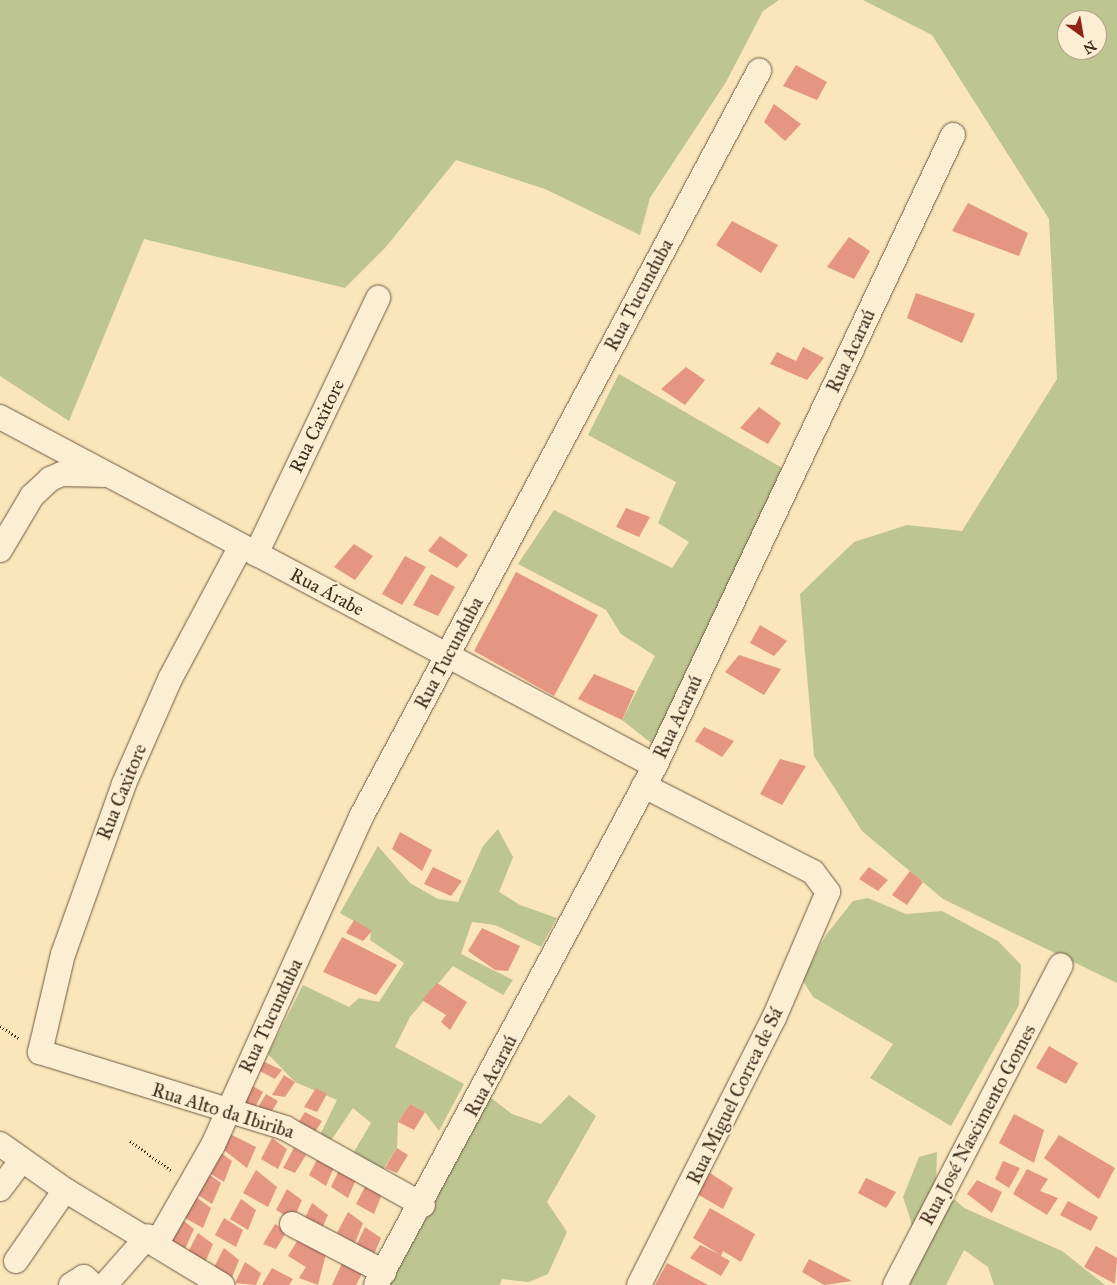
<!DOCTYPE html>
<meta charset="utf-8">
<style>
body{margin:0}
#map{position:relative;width:1117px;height:1285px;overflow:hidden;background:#fbe5ba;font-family:"IM FELL Great Primer",serif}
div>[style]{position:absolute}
.green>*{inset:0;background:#bdc591}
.building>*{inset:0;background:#e59682}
.path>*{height:3px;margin-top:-1.5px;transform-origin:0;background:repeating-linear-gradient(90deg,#3e2b1e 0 1px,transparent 0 3.5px)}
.roads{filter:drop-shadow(0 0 1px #6d5a45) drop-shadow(0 0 1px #6d5a45)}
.minor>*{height:24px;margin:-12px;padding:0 12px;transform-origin:12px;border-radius:12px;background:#fceed2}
span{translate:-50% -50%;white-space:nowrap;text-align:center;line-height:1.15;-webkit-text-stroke:4.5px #fceed2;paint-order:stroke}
.street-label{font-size:19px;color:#3e2b1e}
.north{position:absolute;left:1057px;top:10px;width:50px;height:50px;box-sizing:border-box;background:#fceed2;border:1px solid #b0a08a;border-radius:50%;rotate:148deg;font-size:14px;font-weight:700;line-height:20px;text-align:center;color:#3e2b1e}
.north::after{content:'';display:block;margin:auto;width:18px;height:22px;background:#8f2418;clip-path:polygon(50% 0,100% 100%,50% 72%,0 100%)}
</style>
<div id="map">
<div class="green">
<div style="clip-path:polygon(0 0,779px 0,763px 11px,726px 82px,650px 198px,640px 235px,545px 189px,456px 160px,385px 248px,345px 288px,144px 239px,69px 421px,0 376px)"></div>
<div style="clip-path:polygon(evenodd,863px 0,1117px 0,1117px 983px,943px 899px,862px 831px,814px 756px,800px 594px,854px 542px,907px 525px,962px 531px,1057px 379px,1049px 219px,932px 35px,863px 0,1067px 20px,1097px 20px,1097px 50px,1067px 50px,1067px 20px)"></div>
<div style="clip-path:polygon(619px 374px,784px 469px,655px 746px,622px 720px,655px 656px,621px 634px,606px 610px,518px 564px,554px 510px,672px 568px,689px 542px,658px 523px,676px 482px,588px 435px)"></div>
<div style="clip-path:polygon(498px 829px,513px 857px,499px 892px,520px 905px,557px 918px,541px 947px,495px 925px,472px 922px,461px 954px,513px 980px,503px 995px,453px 966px,410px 1017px,395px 1047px,464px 1084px,439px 1131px,425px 1112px,410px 1104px,398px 1122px,397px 1148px,376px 1181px,348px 1162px,371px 1123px,353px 1108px,330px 1142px,319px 1137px,337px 1100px,295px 1082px,268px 1054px,303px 985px,349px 1007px,359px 998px,379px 1002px,404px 963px,370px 940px,371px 931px,340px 913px,378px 846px,410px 883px,438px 899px,458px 902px,483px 846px)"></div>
<div style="clip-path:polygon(868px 898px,906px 914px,942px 911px,998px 941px,1021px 965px,1019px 1005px,951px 1126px,870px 1078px,893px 1044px,813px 997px,802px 979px,826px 935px,853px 901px)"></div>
<div style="clip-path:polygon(569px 1095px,596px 1116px,547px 1202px,567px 1232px,548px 1274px,529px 1282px,502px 1279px,500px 1285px,385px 1285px,490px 1097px,512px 1114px,541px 1124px)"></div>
<div style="clip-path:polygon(937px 1152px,936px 1182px,964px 1208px,1062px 1251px,1105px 1285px,994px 1285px,988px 1267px,964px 1250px,946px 1285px,910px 1285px,911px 1221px,903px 1197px,919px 1157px)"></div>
</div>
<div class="building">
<div style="clip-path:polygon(796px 65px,827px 82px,817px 100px,783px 86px)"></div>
<div style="clip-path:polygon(774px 104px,801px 124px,785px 141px,764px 122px)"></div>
<div style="clip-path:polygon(968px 203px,1028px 233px,1019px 256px,952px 231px)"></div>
<div style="clip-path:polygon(732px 221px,778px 245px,761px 273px,716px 245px)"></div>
<div style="clip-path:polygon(849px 237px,870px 251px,854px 279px,827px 267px)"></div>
<div style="clip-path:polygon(916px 293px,975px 314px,962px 343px,907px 318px)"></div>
<div style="clip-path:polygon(803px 347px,824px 358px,807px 380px,770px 364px,777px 352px,796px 361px)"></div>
<div style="clip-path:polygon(686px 367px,705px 380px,685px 405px,661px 389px)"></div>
<div style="clip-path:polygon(759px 407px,781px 423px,768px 444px,740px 428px)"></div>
<div style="clip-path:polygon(626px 508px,650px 517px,639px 537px,616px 527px)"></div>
<div style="clip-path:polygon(440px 536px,468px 555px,457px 568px,428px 551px)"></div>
<div style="clip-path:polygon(354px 544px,373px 556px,355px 580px,334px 567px)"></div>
<div style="clip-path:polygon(405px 556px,426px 567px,402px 605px,382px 594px)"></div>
<div style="clip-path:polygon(516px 572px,598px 615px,554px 696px,474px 651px)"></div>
<div style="clip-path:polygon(431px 574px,455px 587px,438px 616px,413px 605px)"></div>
<div style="clip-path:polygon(760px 625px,787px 641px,774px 656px,750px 643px)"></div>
<div style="clip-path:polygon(739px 655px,781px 669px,764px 695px,725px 672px)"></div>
<div style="clip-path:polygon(594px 674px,635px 691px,622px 720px,578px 699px)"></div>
<div style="clip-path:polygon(704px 727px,734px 741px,722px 757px,695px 741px)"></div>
<div style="clip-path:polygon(780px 759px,806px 766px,782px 805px,760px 794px)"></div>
<div style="clip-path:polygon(400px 832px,432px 850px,422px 871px,392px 849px)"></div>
<div style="clip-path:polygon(433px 867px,462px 881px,451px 896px,424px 884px)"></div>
<div style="clip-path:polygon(869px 867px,888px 880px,878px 891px,859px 879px)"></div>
<div style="clip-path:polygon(910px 871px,923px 882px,907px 905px,892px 895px)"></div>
<div style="clip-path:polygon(354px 920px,372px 931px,363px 941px,346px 933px)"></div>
<div style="clip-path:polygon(482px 928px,520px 946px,508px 971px,495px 970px,468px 951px)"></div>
<div style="clip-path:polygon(342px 937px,397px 965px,376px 995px,323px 972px)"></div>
<div style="clip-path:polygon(437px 983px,467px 1002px,450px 1030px,441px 1022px,446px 1015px,422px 1000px)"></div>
<div style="clip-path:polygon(1049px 1046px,1078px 1063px,1066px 1084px,1036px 1068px)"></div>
<div style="clip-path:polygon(260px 1060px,282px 1070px,275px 1079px,256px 1069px)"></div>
<div style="clip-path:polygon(284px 1075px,295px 1082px,285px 1097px,272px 1095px)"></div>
<div style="clip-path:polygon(251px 1085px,263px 1092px,253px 1111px,241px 1104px)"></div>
<div style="clip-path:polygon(316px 1088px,327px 1094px,317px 1112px,304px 1107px)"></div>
<div style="clip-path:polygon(266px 1094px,278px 1101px,267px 1119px,254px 1114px)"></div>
<div style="clip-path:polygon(410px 1104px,425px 1112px,414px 1130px,398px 1122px)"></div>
<div style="clip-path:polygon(305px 1112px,322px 1121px,313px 1135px,296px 1126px)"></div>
<div style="clip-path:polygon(1014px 1114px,1044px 1130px,1034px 1163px,999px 1143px)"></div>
<div style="clip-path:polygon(228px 1133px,256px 1147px,247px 1168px,220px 1147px)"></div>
<div style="clip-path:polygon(1059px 1135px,1115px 1168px,1099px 1199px,1044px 1158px)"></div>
<div style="clip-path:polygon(272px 1138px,287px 1149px,278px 1169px,261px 1159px)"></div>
<div style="clip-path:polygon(294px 1148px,306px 1155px,295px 1173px,283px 1168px)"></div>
<div style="clip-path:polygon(397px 1148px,408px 1155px,397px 1173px,385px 1168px)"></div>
<div style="clip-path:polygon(217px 1150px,232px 1161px,224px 1182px,206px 1171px)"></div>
<div style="clip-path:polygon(320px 1154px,335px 1165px,326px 1186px,309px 1175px)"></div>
<div style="clip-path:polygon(1003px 1161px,1020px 1168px,1009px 1188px,995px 1179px)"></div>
<div style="clip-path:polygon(341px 1166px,357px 1177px,348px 1198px,331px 1187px)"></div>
<div style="clip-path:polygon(1027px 1169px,1048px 1179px,1040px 1191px,1058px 1198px,1047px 1215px,1013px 1194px)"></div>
<div style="clip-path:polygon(256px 1170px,277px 1187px,268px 1207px,243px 1193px)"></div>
<div style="clip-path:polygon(206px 1172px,221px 1183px,212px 1204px,195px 1193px)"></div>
<div style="clip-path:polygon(710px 1173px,733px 1188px,723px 1209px,697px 1194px)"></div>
<div style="clip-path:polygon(866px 1178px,896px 1192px,886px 1208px,858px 1193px)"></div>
<div style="clip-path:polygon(977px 1180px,1002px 1192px,992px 1213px,967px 1194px)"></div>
<div style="clip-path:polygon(367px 1183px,382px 1194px,374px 1214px,356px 1204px)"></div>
<div style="clip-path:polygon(287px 1189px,302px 1200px,293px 1220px,276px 1210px)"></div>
<div style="clip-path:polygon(196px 1197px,211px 1208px,203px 1228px,185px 1218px)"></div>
<div style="clip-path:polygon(241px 1199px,256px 1210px,248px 1230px,230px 1219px)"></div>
<div style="clip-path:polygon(1068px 1201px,1098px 1217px,1091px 1231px,1060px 1215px)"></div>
<div style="clip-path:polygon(312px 1203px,328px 1215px,319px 1235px,302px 1224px)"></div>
<div style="clip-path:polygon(710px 1208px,755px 1234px,741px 1262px,723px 1251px,721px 1256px,730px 1261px,721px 1276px,690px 1258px,700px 1245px,719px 1254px,693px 1238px)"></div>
<div style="clip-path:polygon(348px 1212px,363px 1223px,355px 1243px,337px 1233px)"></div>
<div style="clip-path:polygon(179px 1217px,194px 1229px,185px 1249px,168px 1238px)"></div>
<div style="clip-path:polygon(224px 1218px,243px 1230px,236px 1247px,215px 1235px)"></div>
<div style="clip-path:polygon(275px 1224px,287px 1231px,276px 1249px,263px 1244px)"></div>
<div style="clip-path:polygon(365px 1227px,381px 1238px,372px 1259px,355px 1248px)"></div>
<div style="clip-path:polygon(198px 1233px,213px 1244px,204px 1265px,187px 1254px)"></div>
<div style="clip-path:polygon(299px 1238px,326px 1254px,318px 1285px,299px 1278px,306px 1267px,288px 1256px)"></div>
<div style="clip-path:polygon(1096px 1246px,1117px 1258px,1115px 1284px,1084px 1267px)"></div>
<div style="clip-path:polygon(224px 1248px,239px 1260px,231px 1280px,213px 1269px)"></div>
<div style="clip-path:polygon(809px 1259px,852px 1281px,824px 1285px,802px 1272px)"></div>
<div style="clip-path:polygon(343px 1261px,363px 1272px,356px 1285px,332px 1285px)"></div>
<div style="clip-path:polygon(245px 1262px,261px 1273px,256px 1285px,235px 1283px)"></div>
<div style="clip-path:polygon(667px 1263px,708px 1285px,655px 1285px)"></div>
<div style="clip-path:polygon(272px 1268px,293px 1279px,289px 1285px,262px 1285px)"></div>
</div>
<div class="path">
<div style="left:0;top:1026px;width:24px;rotate:33deg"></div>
<div style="left:130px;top:1141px;width:52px;rotate:35.5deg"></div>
</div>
<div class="roads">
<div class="minor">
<div style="left:0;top:417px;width:742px;rotate:28.05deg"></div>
<div style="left:241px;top:546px;width:151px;rotate:118.1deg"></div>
<div style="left:170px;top:679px;width:115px;rotate:113.7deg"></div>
<div style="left:124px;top:784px;width:181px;rotate:109.7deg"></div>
<div style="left:63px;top:954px;width:101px;rotate:103.2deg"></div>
<div style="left:40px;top:1052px;width:257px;rotate:17.2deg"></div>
<div style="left:285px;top:1128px;width:158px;rotate:29.2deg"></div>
<div style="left:0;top:550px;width:63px;rotate:-59.3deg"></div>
<div style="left:32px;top:496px;width:25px;rotate:-43deg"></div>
<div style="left:50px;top:479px;width:13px;rotate:-23deg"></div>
<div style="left:62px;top:474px;width:45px;rotate:1.3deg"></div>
<div style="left:256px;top:554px;width:284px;rotate:-64.5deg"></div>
<div style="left:0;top:1144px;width:80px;rotate:35.3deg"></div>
<div style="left:65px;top:1190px;width:184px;rotate:31.2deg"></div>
<div style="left:0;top:1189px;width:35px;rotate:-53deg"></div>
<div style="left:292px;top:1224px;width:104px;rotate:27.6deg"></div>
<div style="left:157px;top:1243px;width:113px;rotate:-60.3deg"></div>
<div style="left:213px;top:1145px;width:360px;rotate:-65.7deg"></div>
<div style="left:361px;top:817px;width:846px;rotate:-61.92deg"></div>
<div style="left:16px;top:1261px;width:86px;rotate:-55.4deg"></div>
<div style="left:71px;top:1285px;width:15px;rotate:-32deg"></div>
<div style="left:84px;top:1277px;width:12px;rotate:42deg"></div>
<div style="left:105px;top:1285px;width:65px;rotate:-48.7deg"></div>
<div style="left:376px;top:1285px;width:589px;rotate:-61.74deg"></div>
<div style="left:655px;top:766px;width:698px;rotate:-64.72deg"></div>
<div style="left:639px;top:1285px;width:299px;rotate:-63.2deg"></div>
<div style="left:774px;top:1018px;width:137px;rotate:-66.8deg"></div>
<div style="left:828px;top:892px;width:25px;rotate:-127deg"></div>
<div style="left:813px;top:872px;width:190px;rotate:-153deg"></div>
<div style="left:895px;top:1285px;width:360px;rotate:-62.6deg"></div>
</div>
</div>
<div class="street-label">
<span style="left:639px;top:295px;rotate:-62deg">Rua Tucunduba</span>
<span style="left:851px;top:351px;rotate:-65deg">Rua Acaraú</span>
<span style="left:317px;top:426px;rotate:-64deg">Rua Caxitore</span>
<span style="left:327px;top:592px;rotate:28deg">Rua Árabe</span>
<span style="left:449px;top:653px;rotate:-62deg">Rua Tucunduba</span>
<span style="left:678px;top:717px;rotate:-65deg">Rua Acaraú</span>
<span style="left:122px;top:792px;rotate:-68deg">Rua Caxitore</span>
<span style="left:271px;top:1016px;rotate:-65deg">Rua Tucunduba</span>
<span style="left:491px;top:1076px;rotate:-62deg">Rua Acaraú</span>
<span style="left:735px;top:1096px;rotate:-64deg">Rua Miguel Correa de Sá</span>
<span style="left:223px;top:1111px;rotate:17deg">Rua Alto da Ibiriba</span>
<span style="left:978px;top:1125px;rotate:-62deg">Rua José Nascimento Gomes</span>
</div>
<div class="north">N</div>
</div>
